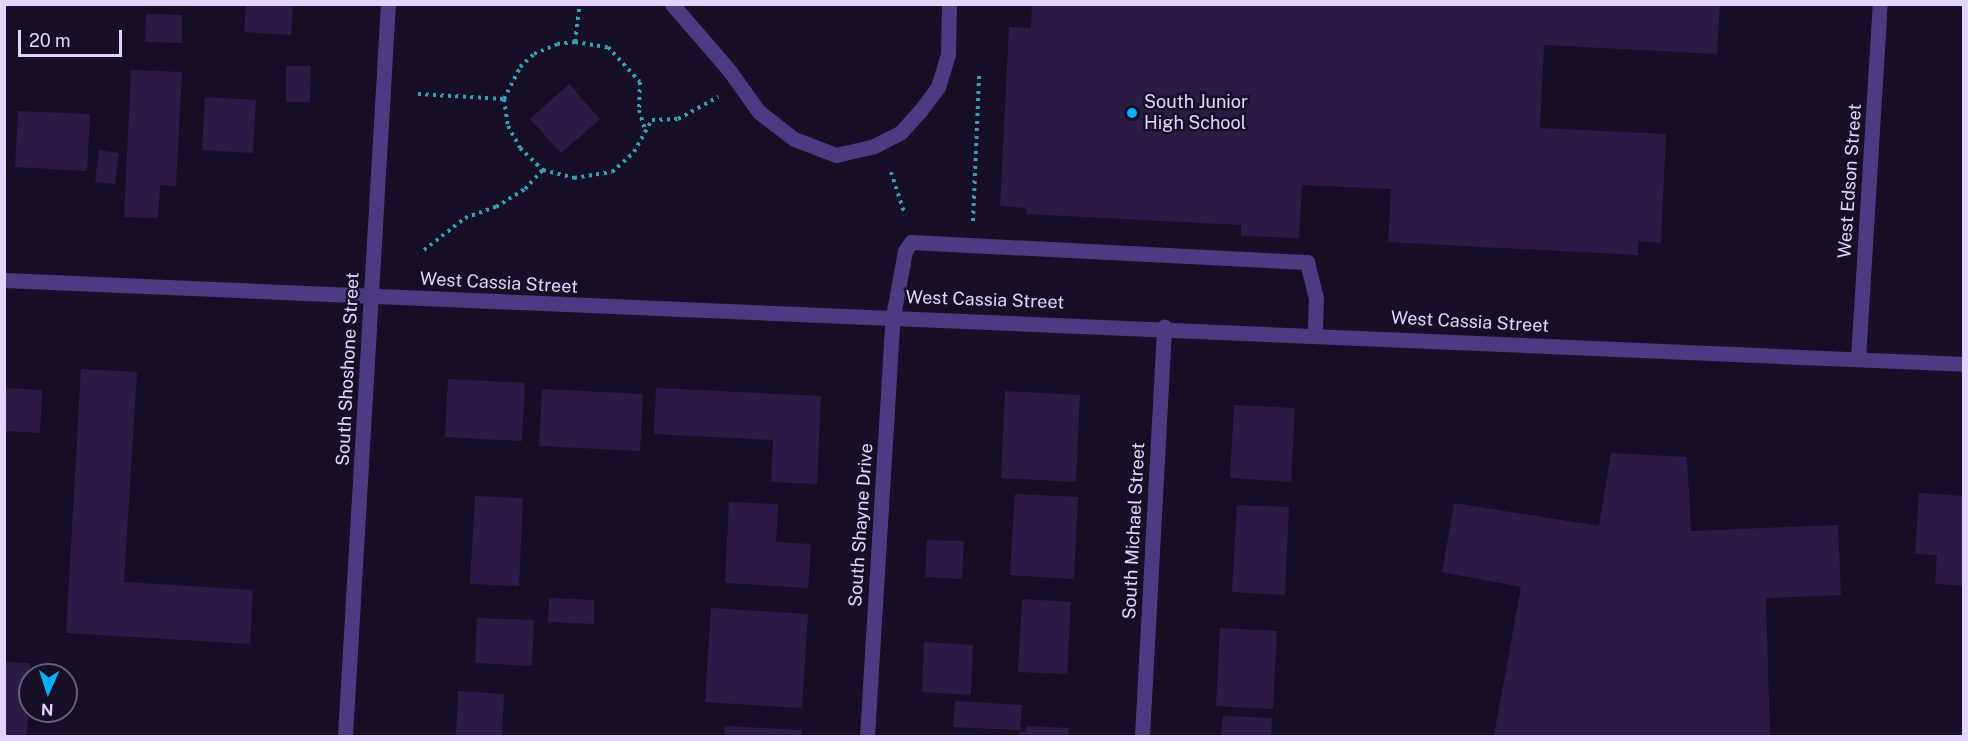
<!DOCTYPE html>
<style>
body{margin:0}
#map{position:relative;width:1968px;height:741px;overflow:hidden;background:#170f25;font-family:"Public Sans",sans-serif}
div>[style]{position:absolute}
.building>*{inset:0;background:#2c1c45}
.path>*{height:4px;margin-top:-2px;transform-origin:0;background:repeating-linear-gradient(90deg,#31a2b5 0 3px,transparent 0 7.5px)}
.service>*{height:15px;margin:-7.5px;padding:0 7.5px;transform-origin:7.5px;border-radius:7.5px;background:#4c3b83}
.minor>*{height:15px;margin:-7.5px;padding:0 7.5px;transform-origin:7.5px;border-radius:7.5px;background:#4c3b83}
.tertiary>*{height:15px;margin:-7.5px;padding:0 7.5px;transform-origin:7.5px;border-radius:7.5px;background:#4c3b83}
.dots>*{width:16px;height:16px;translate:-50% -50%;box-sizing:border-box;border:3px solid #170f25;border-radius:50%}
span{translate:-50% -50%;white-space:nowrap;text-align:center;line-height:1.15;-webkit-text-stroke:5px #170f25;paint-order:stroke}
.poi-label{font-size:18px;color:#e1d4fe}
.left{translate:0 -50%;text-align:left}
.street-label{font-size:18px;color:#e1d4fe}
.frame{position:absolute;inset:0;border:6px solid #e1d4fe;pointer-events:none}
.north{position:absolute;left:18px;top:663px;width:60px;height:60px;box-sizing:border-box;background:#170f25;border:2px solid #685e7c;border-radius:50%;rotate:183deg;font-size:16px;font-weight:700;line-height:24px;text-align:center;color:#e1d4fe}
.north::after{content:'';display:block;margin:auto;width:21px;height:27px;background:#05aff9;clip-path:polygon(50% 0,100% 100%,50% 72%,0 100%)}
.scale{position:absolute;left:18px;top:30px;width:104px;height:27px;box-sizing:border-box;border:3px solid #e1d4fe;border-top:0;padding-left:8px;font-size:18px;line-height:21px;white-space:nowrap;color:#e1d4fe;-webkit-text-stroke:4px #170f25;paint-order:stroke}
</style>
<div id="map">
<div class="building">
<div style="clip-path:polygon(246px 4px,293px 4px,291px 35px,244px 32px)"></div>
<div style="clip-path:polygon(1032px 4px,1720px 4px,1717px 54px,1544px 45px,1540px 128px,1666px 134px,1661px 243px,1638px 241px,1638px 255px,1388px 242px,1391px 189px,1302px 185px,1299px 238px,1241px 236px,1241px 225px,1026px 214px,1027px 208px,1000px 206px,1009px 27px,1031px 28px)"></div>
<div style="clip-path:polygon(146px 14px,182px 15px,182px 43px,145px 42px)"></div>
<div style="clip-path:polygon(286px 66px,311px 66px,310px 102px,286px 102px)"></div>
<div style="clip-path:polygon(131px 70px,182px 72px,176px 186px,160px 185px,158px 218px,124px 217px)"></div>
<div style="clip-path:polygon(569px 84px,600px 119px,561px 153px,530px 119px)"></div>
<div style="clip-path:polygon(205px 97px,256px 100px,253px 153px,202px 150px)"></div>
<div style="clip-path:polygon(18px 111px,90px 114px,87px 171px,15px 167px)"></div>
<div style="clip-path:polygon(99px 150px,119px 153px,115px 184px,95px 182px)"></div>
<div style="clip-path:polygon(81px 369px,137px 372px,124px 582px,253px 590px,250px 644px,66px 633px)"></div>
<div style="clip-path:polygon(448px 379px,525px 383px,522px 441px,445px 437px)"></div>
<div style="clip-path:polygon(4px 388px,42px 390px,40px 433px,4px 431px)"></div>
<div style="clip-path:polygon(656px 388px,821px 396px,817px 484px,771px 482px,773px 440px,654px 434px)"></div>
<div style="clip-path:polygon(542px 389px,643px 394px,640px 451px,539px 446px)"></div>
<div style="clip-path:polygon(1005px 391px,1080px 395px,1076px 482px,1001px 478px)"></div>
<div style="clip-path:polygon(1234px 405px,1295px 408px,1291px 482px,1230px 478px)"></div>
<div style="clip-path:polygon(1611px 453px,1687px 457px,1691px 531px,1838px 525px,1841px 595px,1766px 598px,1770px 736px,1494px 736px,1521px 587px,1442px 572px,1454px 503px,1599px 526px)"></div>
<div style="clip-path:polygon(1919px 493px,1964px 496px,1964px 586px,1935px 584px,1937px 555px,1915px 554px)"></div>
<div style="clip-path:polygon(1015px 494px,1078px 497px,1074px 579px,1010px 575px)"></div>
<div style="clip-path:polygon(475px 496px,523px 498px,519px 586px,470px 584px)"></div>
<div style="clip-path:polygon(729px 502px,778px 504px,776px 542px,811px 544px,808px 588px,725px 583px)"></div>
<div style="clip-path:polygon(1237px 505px,1289px 507px,1285px 595px,1232px 592px)"></div>
<div style="clip-path:polygon(927px 540px,964px 541px,962px 579px,925px 577px)"></div>
<div style="clip-path:polygon(549px 598px,594px 600px,594px 624px,548px 622px)"></div>
<div style="clip-path:polygon(1022px 599px,1071px 602px,1067px 674px,1018px 672px)"></div>
<div style="clip-path:polygon(711px 608px,808px 614px,802px 708px,705px 702px)"></div>
<div style="clip-path:polygon(477px 618px,534px 620px,532px 666px,475px 663px)"></div>
<div style="clip-path:polygon(1220px 628px,1277px 631px,1273px 709px,1216px 706px)"></div>
<div style="clip-path:polygon(924px 642px,973px 645px,971px 695px,922px 692px)"></div>
<div style="clip-path:polygon(4px 662px,30px 663px,27px 736px,4px 736px)"></div>
<div style="clip-path:polygon(458px 691px,504px 694px,502px 736px,456px 736px)"></div>
<div style="clip-path:polygon(955px 701px,1022px 705px,1020px 730px,953px 727px)"></div>
<div style="clip-path:polygon(1223px 716px,1272px 718px,1271px 736px,1221px 736px)"></div>
<div style="clip-path:polygon(725px 726px,802px 730px,802px 736px,724px 736px)"></div>
<div style="clip-path:polygon(1026px 726px,1069px 728px,1068px 736px,1019px 736px,1019px 732px,1026px 732px)"></div>
</div>
<div class="path">
<div style="left:575px;top:42px;width:38px;rotate:-83deg"></div>
<div style="left:418px;top:94px;width:86px;rotate:3.3deg"></div>
<div style="left:504px;top:99px;width:27px;rotate:82deg"></div>
<div style="left:508px;top:126px;width:25px;rotate:61deg"></div>
<div style="left:520px;top:148px;width:32px;rotate:44deg"></div>
<div style="left:543px;top:170px;width:32px;rotate:14deg"></div>
<div style="left:574px;top:178px;width:38px;rotate:-9deg"></div>
<div style="left:612px;top:172px;width:30px;rotate:-42deg"></div>
<div style="left:634px;top:152px;width:37px;rotate:-61deg"></div>
<div style="left:652px;top:120px;width:26px;rotate:-2deg"></div>
<div style="left:678px;top:119px;width:46px;rotate:-28.8deg"></div>
<div style="left:504px;top:99px;width:36px;rotate:-63deg"></div>
<div style="left:520px;top:67px;width:19px;rotate:-43deg"></div>
<div style="left:534px;top:54px;width:25px;rotate:-23deg"></div>
<div style="left:557px;top:44px;width:18px;rotate:-6deg"></div>
<div style="left:575px;top:42px;width:33px;rotate:9deg"></div>
<div style="left:608px;top:47px;width:47px;rotate:47.6deg"></div>
<div style="left:640px;top:82px;width:28px;rotate:92deg"></div>
<div style="left:639px;top:110px;width:21px;rotate:73deg"></div>
<div style="left:891px;top:172px;width:45px;rotate:72deg"></div>
<div style="left:973px;top:221px;width:146px;rotate:-87.6deg"></div>
<div style="left:424px;top:250px;width:52px;rotate:-38deg"></div>
<div style="left:465px;top:218px;width:33px;rotate:-20deg"></div>
<div style="left:496px;top:207px;width:34px;rotate:-32deg"></div>
<div style="left:525px;top:189px;width:26px;rotate:-47deg"></div>
</div>
<div class="service">
<div style="left:672px;top:4px;width:87px;rotate:49.2deg"></div>
<div style="left:729px;top:70px;width:52px;rotate:54.5deg"></div>
<div style="left:759px;top:112px;width:44px;rotate:37.6deg"></div>
<div style="left:794px;top:139px;width:45px;rotate:20.9deg"></div>
<div style="left:836px;top:155px;width:39px;rotate:-13deg"></div>
<div style="left:874px;top:146px;width:30px;rotate:-27deg"></div>
<div style="left:901px;top:132px;width:28px;rotate:-48deg"></div>
<div style="left:920px;top:111px;width:30px;rotate:-53deg"></div>
<div style="left:938px;top:87px;width:34px;rotate:-73deg"></div>
<div style="left:948px;top:55px;width:51px;rotate:-88.9deg"></div>
<div style="left:893px;top:316px;width:66px;rotate:-79.5deg"></div>
<div style="left:905px;top:251px;width:11px;rotate:-56deg"></div>
<div style="left:911px;top:242px;width:397px;rotate:2.9deg"></div>
<div style="left:1307px;top:262px;width:37px;rotate:76deg"></div>
<div style="left:1316px;top:298px;width:37px;rotate:92deg"></div>
</div>
<div class="minor">
<div style="left:1858px;top:359px;width:356px;rotate:-86.5deg"></div>
<div style="left:345px;top:736px;width:733px;rotate:-86.64deg"></div>
<div style="left:867px;top:736px;width:421px;rotate:-86.5deg"></div>
<div style="left:1142px;top:736px;width:410px;rotate:-86.9deg"></div>
</div>
<div class="tertiary">
<div style="left:4px;top:280px;width:1962px;rotate:2.45deg"></div>
</div>
<div class="dots">
<div style="left:1132px;top:113px;background:#05aff9"></div>
</div>
<div class="poi-label">
<span class="left" style="left:1144px;top:113px">South Junior<br>High School</span>
</div>
<div class="street-label">
<span style="left:1850px;top:181px;rotate:-86deg">West Edson Street</span>
<span style="left:499px;top:283px;rotate:3deg">West Cassia Street</span>
<span style="left:985px;top:300px;rotate:2deg">West Cassia Street</span>
<span style="left:1470px;top:322px;rotate:3deg">West Cassia Street</span>
<span style="left:348px;top:369px;rotate:-87deg">South Shoshone Street</span>
<span style="left:861px;top:525px;rotate:-86deg">South Shayne Drive</span>
<span style="left:1134px;top:531px;rotate:-87deg">South Michael Street</span>
</div>
<div class="frame"></div>
<div class="north">N</div>
<div class="scale">20 m</div>
</div>
